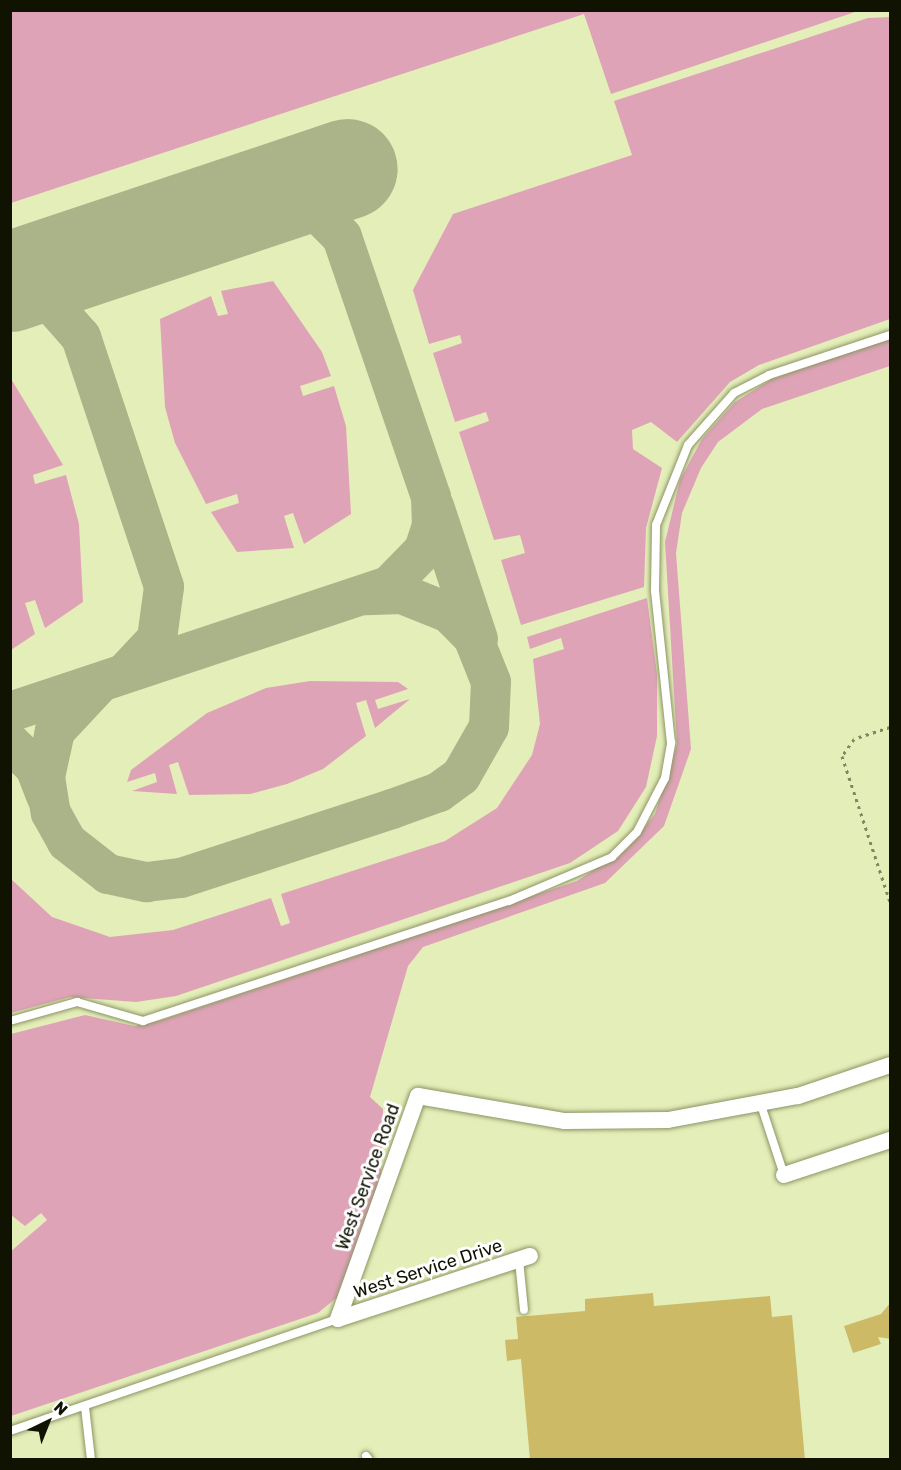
<!DOCTYPE html>
<style>
body{margin:0}
#map{position:relative;width:901px;height:1470px;overflow:hidden;background:#e4eeb9;font-family:Rubik,sans-serif}
div>[style]{position:absolute}
.green>*{inset:0;background:#dfa3b8}
.taxiway>*{height:40px;margin:-20px;padding:0 20px;transform-origin:20px;border-radius:20px;background:#abb488}
.runway>*{height:100px;margin:-50px;padding:0 50px;transform-origin:50px;border-radius:50px;background:#abb488}
.building>*{inset:0;background:#cdba67}
.path>*{height:3px;margin-top:-1.5px;transform-origin:0;background:repeating-linear-gradient(90deg,#808763 0 3px,transparent 0 7.5px)}
.roads{filter:drop-shadow(0 0 2px #8c9563) drop-shadow(0 0 2px #8c9563)}
.lane>*{height:8px;margin:-4px;padding:0 4px;transform-origin:4px;border-radius:4px;background:#fff}
.street>*{height:16px;margin:-8px;padding:0 8px;transform-origin:8px;border-radius:8px;background:#fff}
span{translate:-50% -50%;white-space:nowrap;text-align:center;line-height:1.15;-webkit-text-stroke:6px #fff;paint-order:stroke}
.street-label{font-size:18px;color:#101302}
.frame{position:absolute;inset:0;border:12px solid #101302;pointer-events:none}
.north{position:absolute;left:18px;top:1392px;width:60px;height:60px;-webkit-text-stroke:4px #fff;paint-order:stroke;rotate:43deg;font-size:16px;font-weight:700;line-height:24px;text-align:center;color:#101302}
.north::after{content:'';display:block;margin:auto;width:21px;height:27px;background:#101302;clip-path:polygon(50% 0,100% 100%,50% 72%,0 100%)}
</style>
<div id="map">
<div class="green">
<div style="clip-path:polygon(10px 11px,11px 10px,858px 11px,611px 94px,584px 14px,11px 203px)"></div>
<div style="clip-path:polygon(890px 17px,890px 319px,759px 365px,730px 382px,677px 442px,651px 422px,632px 430px,633px 449px,662px 468px,646px 528px,644px 587px,521px 625px,501px 560px,525px 553px,520px 535px,494px 540px,459px 432px,489px 421px,486px 412px,455px 422px,433px 353px,462px 343px,460px 335px,429px 344px,413px 290px,453px 214px,632px 155px,614px 101px,868px 18px)"></div>
<div style="clip-path:polygon(273px 281px,322px 352px,331px 376px,300px 386px,303px 396px,334px 386px,346px 426px,351px 514px,304px 544px,293px 513px,284px 516px,294px 548px,237px 552px,211px 512px,239px 503px,237px 494px,206px 504px,175px 443px,165px 407px,160px 319px,211px 296px,218px 316px,228px 314px,221px 291px)"></div>
<div style="clip-path:polygon(890px 338px,890px 366px,762px 409px,718px 442px,701px 468px,682px 513px,676px 553px,691px 749px,664px 826px,605px 883px,423px 947px,408px 966px,370px 1097px,383px 1109px,381px 1179px,346px 1290px,318px 1313px,11px 1416px,10px 1252px,47px 1220px,41px 1213px,25px 1226px,11px 1215px,11px 1034px,85px 1015px,134px 1026px,159px 1021px,577px 881px,628px 848px,655px 814px,677px 744px,665px 542px,680px 480px,702px 439px,735px 402px,772px 379px)"></div>
<div style="clip-path:polygon(10px 377px,63px 465px,33px 475px,35px 484px,66px 475px,79px 524px,83px 602px,45px 628px,35px 600px,25px 603px,35px 634px,11px 650px)"></div>
<div style="clip-path:polygon(647px 598px,657px 674px,657px 736px,646px 787px,618px 831px,570px 863px,176px 996px,136px 1002px,70px 997px,11px 1013px,11px 879px,52px 917px,110px 937px,173px 930px,271px 898px,281px 926px,290px 923px,281px 894px,445px 841px,497px 808px,532px 755px,540px 724px,533px 659px,564px 649px,561px 638px,530px 649px,527px 637px)"></div>
<div style="clip-path:polygon(310px 681px,398px 682px,408px 689px,375px 700px,378px 709px,410px 699px,375px 728px,366px 700px,356px 703px,366px 736px,323px 769px,287px 784px,250px 794px,189px 795px,178px 762px,169px 765px,177px 794px,132px 791px,157px 782px,155px 773px,127px 782px,131px 770px,207px 713px,266px 688px)"></div>
</div>
<div class="taxiway">
<div style="left:10px;top:291px;width:41px;rotate:15.4deg"></div>
<div style="left:50px;top:302px;width:47px;rotate:48.5deg"></div>
<div style="left:81px;top:337px;width:263px;rotate:71.6deg"></div>
<div style="left:164px;top:587px;width:52px;rotate:97.7deg"></div>
<div style="left:157px;top:639px;width:47px;rotate:133.3deg"></div>
<div style="left:434px;top:506px;width:140px;rotate:71.7deg"></div>
<div style="left:97px;top:686px;width:62px;rotate:133deg"></div>
<div style="left:55px;top:731px;width:47px;rotate:102.3deg"></div>
<div style="left:45px;top:777px;width:36px;rotate:81deg"></div>
<div style="left:51px;top:813px;width:33px;rotate:61deg"></div>
<div style="left:67px;top:842px;width:52px;rotate:38deg"></div>
<div style="left:108px;top:874px;width:40px;rotate:12deg"></div>
<div style="left:147px;top:882px;width:34px;rotate:-7deg"></div>
<div style="left:181px;top:878px;width:222px;rotate:-18.1deg"></div>
<div style="left:392px;top:809px;width:50px;rotate:-19.9deg"></div>
<div style="left:439px;top:792px;width:27px;rotate:-36deg"></div>
<div style="left:461px;top:776px;width:56px;rotate:-60.3deg"></div>
<div style="left:489px;top:727px;width:45px;rotate:-87.5deg"></div>
<div style="left:491px;top:682px;width:48px;rotate:-111.8deg"></div>
<div style="left:473px;top:637px;width:34px;rotate:-135deg"></div>
<div style="left:449px;top:613px;width:51px;rotate:-158deg"></div>
<div style="left:402px;top:594px;width:37px;rotate:178deg"></div>
<div style="left:10px;top:712px;width:399px;rotate:-18.4deg"></div>
<div style="left:389px;top:586px;width:50px;rotate:-45.8deg"></div>
<div style="left:424px;top:550px;width:25px;rotate:-72deg"></div>
<div style="left:432px;top:526px;width:29px;rotate:-92deg"></div>
<div style="left:431px;top:497px;width:275px;rotate:-108.9deg"></div>
<div style="left:342px;top:237px;width:30px;rotate:-135deg"></div>
<div style="left:321px;top:216px;width:30px;rotate:-156deg"></div>
<div style="left:294px;top:204px;width:52px;rotate:177.8deg"></div>
<div style="left:10px;top:743px;width:35px;rotate:44deg"></div>
<div style="left:35px;top:767px;width:31px;rotate:69deg"></div>
</div>
<div class="runway">
<div style="left:10px;top:282px;width:356px;rotate:-18.5deg"></div>
</div>
<div class="building">
<div style="clip-path:polygon(653px 1293px,654px 1306px,770px 1296px,772px 1317px,792px 1315px,805px 1460px,530px 1460px,521px 1359px,507px 1361px,505px 1340px,518px 1339px,516px 1317px,585px 1311px,585px 1299px)"></div>
<div style="clip-path:polygon(891px 1302px,891px 1339px,878px 1337px,881px 1344px,853px 1353px,844px 1326px,881px 1314px)"></div>
</div>
<div class="path">
<div style="left:890px;top:727px;width:38px;rotate:162deg"></div>
<div style="left:854px;top:739px;width:21px;rotate:125deg"></div>
<div style="left:842px;top:756px;width:154px;rotate:71.8deg"></div>
</div>
<div class="roads">
<div class="lane">
<div style="left:10px;top:1021px;width:70px;rotate:-15.8deg"></div>
<div style="left:77px;top:1002px;width:69px;rotate:16.1deg"></div>
<div style="left:143px;top:1021px;width:385px;rotate:-18.2deg"></div>
<div style="left:509px;top:901px;width:112px;rotate:-23.1deg"></div>
<div style="left:612px;top:857px;width:35px;rotate:-45deg"></div>
<div style="left:637px;top:832px;width:61px;rotate:-62.6deg"></div>
<div style="left:665px;top:778px;width:36px;rotate:-80deg"></div>
<div style="left:671px;top:743px;width:153px;rotate:-96deg"></div>
<div style="left:655px;top:591px;width:66px;rotate:-89.1deg"></div>
<div style="left:656px;top:525px;width:86px;rotate:-68.2deg"></div>
<div style="left:688px;top:445px;width:69px;rotate:-48.5deg"></div>
<div style="left:734px;top:393px;width:39px;rotate:-27deg"></div>
<div style="left:769px;top:375px;width:127px;rotate:-18.3deg"></div>
<div style="left:761px;top:1105px;width:74px;rotate:71.8deg"></div>
<div style="left:519px;top:1260px;width:50px;rotate:84.3deg"></div>
<div style="left:85px;top:1407px;width:53px;rotate:83.5deg"></div>
<div style="left:10px;top:1431px;width:347px;rotate:-18.9deg"></div>
<div style="left:366px;top:1456px;width:5px;rotate:53deg"></div>
</div>
<div class="street">
<div style="left:784px;top:1175px;width:112px;rotate:-18.3deg"></div>
<div style="left:338px;top:1319px;width:237px;rotate:-70.3deg"></div>
<div style="left:418px;top:1096px;width:149px;rotate:9.7deg"></div>
<div style="left:565px;top:1121px;width:103px;rotate:-0.6deg"></div>
<div style="left:668px;top:1120px;width:132px;rotate:-10.5deg"></div>
<div style="left:798px;top:1096px;width:97px;rotate:-18.6deg"></div>
<div style="left:338px;top:1319px;width:202px;rotate:-18.2deg"></div>
</div>
</div>
<div class="street-label">
<span style="left:368px;top:1177px;rotate:-70deg">West Service Road</span>
<span style="left:428px;top:1269px;rotate:-18deg">West Service Drive</span>
</div>
<div class="frame"></div>
<div class="north">N</div>
</div>
